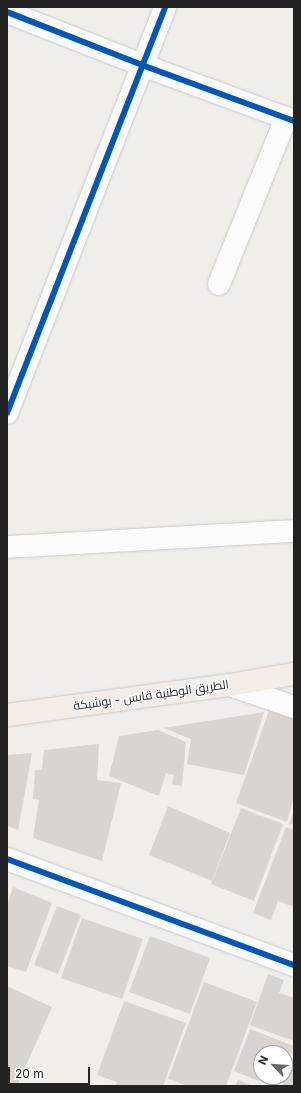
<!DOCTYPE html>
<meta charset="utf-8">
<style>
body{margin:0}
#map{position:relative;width:301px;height:1093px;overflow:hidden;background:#f0eeeb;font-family:Inter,Cairo,sans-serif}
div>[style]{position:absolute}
.building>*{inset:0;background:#d7d4d2}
.roads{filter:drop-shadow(0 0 1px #c9c8c7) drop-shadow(0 0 1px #c9c8c7)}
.minor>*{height:22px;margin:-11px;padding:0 11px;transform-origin:11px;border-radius:11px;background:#fdfcfc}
.major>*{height:22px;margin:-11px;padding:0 11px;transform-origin:11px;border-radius:11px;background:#f3ede7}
.cycleway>*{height:6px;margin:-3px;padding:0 3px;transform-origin:3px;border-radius:3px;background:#0057b8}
span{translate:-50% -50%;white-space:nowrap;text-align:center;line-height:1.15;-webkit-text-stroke:3px #fff;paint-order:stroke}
.street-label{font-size:12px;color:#222}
.frame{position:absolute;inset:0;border:8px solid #222;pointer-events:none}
.north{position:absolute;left:253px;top:1045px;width:40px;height:40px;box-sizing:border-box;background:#fff;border:1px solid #a7a7a7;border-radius:50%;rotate:295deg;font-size:11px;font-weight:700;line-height:16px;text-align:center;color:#222}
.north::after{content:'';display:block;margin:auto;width:14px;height:18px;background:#6a6968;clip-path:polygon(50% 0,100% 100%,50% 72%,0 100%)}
.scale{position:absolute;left:8px;top:1067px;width:82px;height:18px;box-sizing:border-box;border:2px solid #222;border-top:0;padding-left:5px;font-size:12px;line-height:14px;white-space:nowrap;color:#222;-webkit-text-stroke:3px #fff;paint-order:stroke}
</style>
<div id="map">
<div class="building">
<div style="clip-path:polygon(270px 708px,294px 717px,294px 797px,287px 822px,236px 803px)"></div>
<div style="clip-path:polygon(264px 712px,244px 775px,187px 764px,191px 739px,163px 728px)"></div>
<div style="clip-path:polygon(158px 730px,186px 742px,182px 786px,172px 784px,174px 775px,166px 773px,159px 796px,109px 776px,119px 736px)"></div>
<div style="clip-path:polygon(99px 744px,97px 780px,121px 783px,102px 861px,33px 838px,39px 800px,33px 799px,35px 770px,42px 770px,44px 750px)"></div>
<div style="clip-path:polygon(32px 753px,18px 830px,7px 826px,7px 755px)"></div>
<div style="clip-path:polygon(168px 806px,230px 833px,212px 881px,149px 855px)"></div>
<div style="clip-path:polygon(241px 808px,283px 824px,254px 901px,211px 884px)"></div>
<div style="clip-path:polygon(294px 810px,294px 825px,289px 824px)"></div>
<div style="clip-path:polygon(286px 827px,294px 830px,294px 907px,278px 901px,271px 920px,253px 913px)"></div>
<div style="clip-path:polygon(13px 887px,52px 903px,26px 972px,7px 966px,7px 905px)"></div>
<div style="clip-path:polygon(57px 906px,81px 915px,58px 974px,34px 965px)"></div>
<div style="clip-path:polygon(82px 918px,143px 939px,122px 999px,61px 978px)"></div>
<div style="clip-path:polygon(150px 936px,210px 958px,190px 1014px,129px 992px)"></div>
<div style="clip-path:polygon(268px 974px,284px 980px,279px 993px,294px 998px,294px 1041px,250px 1025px)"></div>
<div style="clip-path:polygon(204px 982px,257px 1002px,226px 1086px,188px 1086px,168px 1079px)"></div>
<div style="clip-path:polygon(7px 986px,52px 1007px,17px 1086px,7px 1084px)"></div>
<div style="clip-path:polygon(124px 1001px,186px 1023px,163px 1086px,115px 1086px,117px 1082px,97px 1075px)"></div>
<div style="clip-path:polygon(250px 1029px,294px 1046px,285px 1068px,285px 1053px,261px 1053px,261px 1077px,282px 1077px,278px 1086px,272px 1086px,234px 1071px)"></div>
<div style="clip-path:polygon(294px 1055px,294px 1086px,282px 1086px)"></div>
<div style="clip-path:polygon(238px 1080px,253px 1086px,235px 1086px)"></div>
</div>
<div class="roads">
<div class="minor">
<div style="left:7px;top:12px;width:145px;rotate:21.4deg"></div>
<div style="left:142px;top:65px;width:162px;rotate:20.2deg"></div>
<div style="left:219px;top:284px;width:179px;rotate:-68deg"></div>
<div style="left:7px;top:413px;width:436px;rotate:-68.7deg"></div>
<div style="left:7px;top:547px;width:287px;rotate:-3.2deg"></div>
<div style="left:230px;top:685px;width:68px;rotate:19deg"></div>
<div style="left:7px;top:859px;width:306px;rotate:20.3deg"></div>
</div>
<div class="major">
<div style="left:7px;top:715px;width:225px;rotate:-7.7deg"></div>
<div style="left:230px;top:685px;width:65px;rotate:-9.8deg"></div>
</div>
</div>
<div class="cycleway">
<div style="left:7px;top:12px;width:145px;rotate:21.4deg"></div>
<div style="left:142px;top:65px;width:162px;rotate:20.2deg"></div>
<div style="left:7px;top:413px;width:436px;rotate:-68.7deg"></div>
<div style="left:7px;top:859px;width:306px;rotate:20.3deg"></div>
</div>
<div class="street-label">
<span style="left:151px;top:695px;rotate:-8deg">الطريق الوطنية قابس - بوشبكة</span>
</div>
<div class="frame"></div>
<div class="north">N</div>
<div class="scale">20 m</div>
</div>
